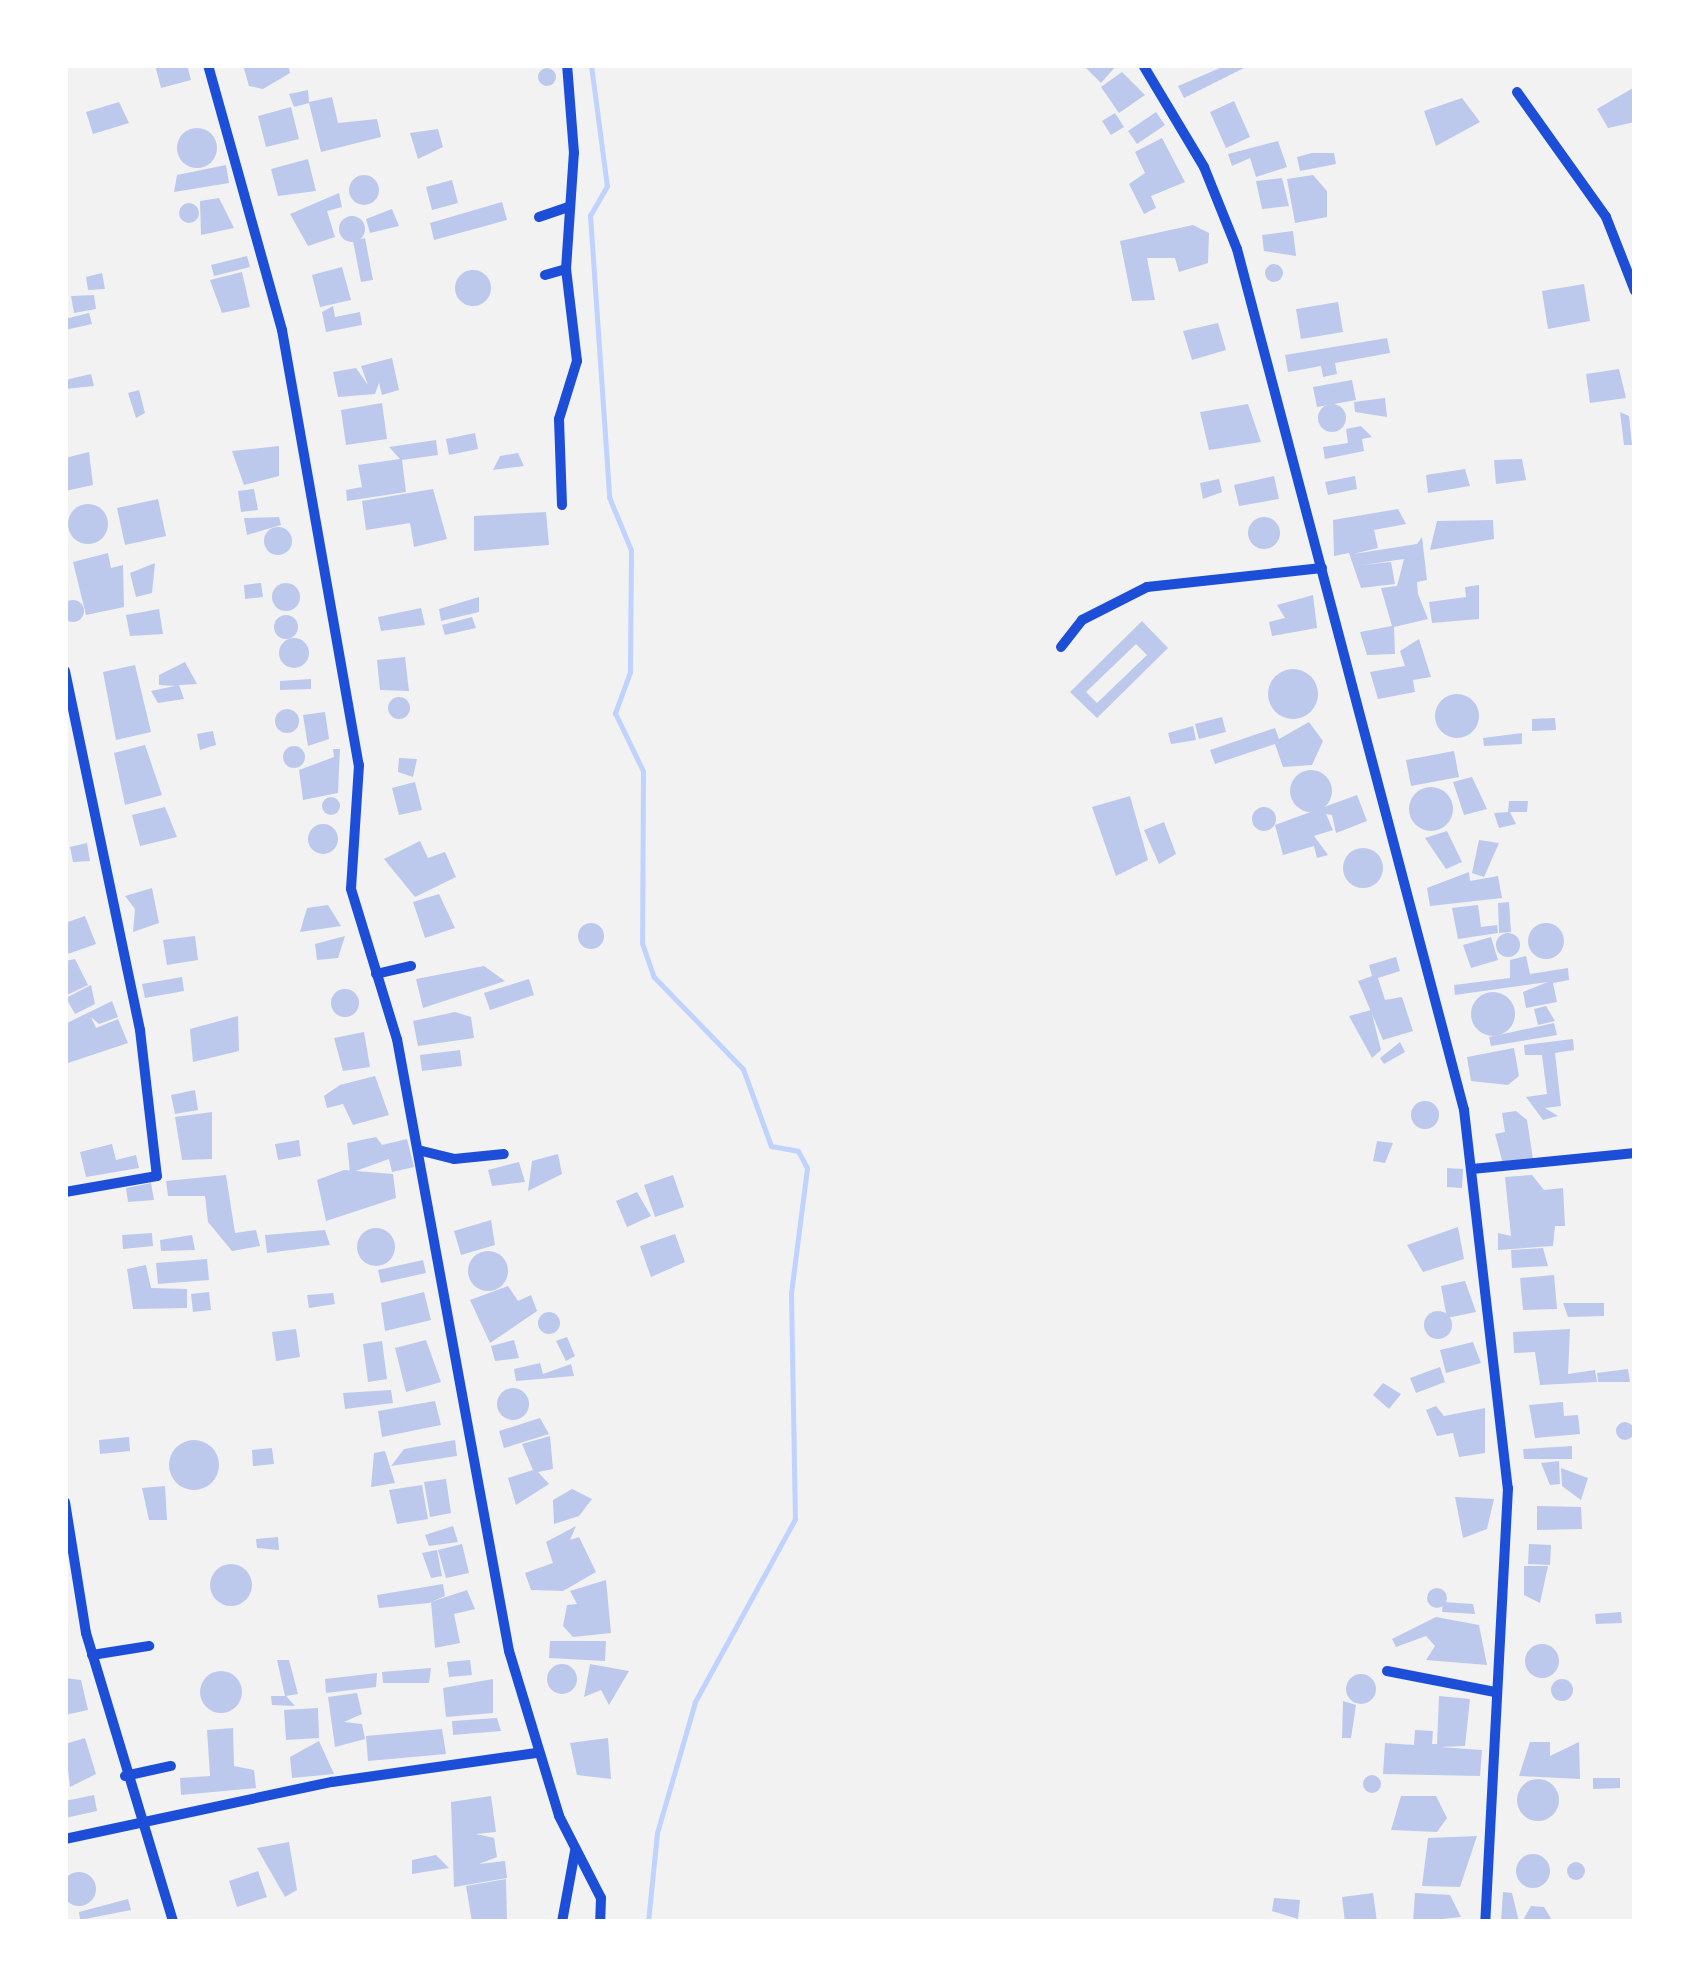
<!DOCTYPE html>
<style>
body{margin:0}
#map{position:relative;width:1700px;height:1987px;overflow:hidden;background:#f2f2f2;font-family:"IBM Plex Sans",sans-serif}
div>[style]{position:absolute}
.stream>*{height:5px;margin:-2.5px;padding:0 2.5px;transform-origin:2.5px;border-radius:2.5px;background:#bfd3fe}
.building>*{inset:0;background:#bdc9ec}
.round{border-radius:50%}
.minor>*{height:10px;margin:-5px;padding:0 5px;transform-origin:5px;border-radius:5px;background:#1d4ed8}
span{translate:-50% -50%;white-space:nowrap;text-align:center;line-height:1.15;-webkit-text-stroke:10px #fff;paint-order:stroke}
.frame{position:absolute;inset:0;border:68px solid #fff;pointer-events:none}
</style>
<div id="map">
<div class="stream">
<div style="left:591px;top:65px;width:122px;rotate:82.5deg"></div>
<div style="left:607px;top:186px;width:34px;rotate:120deg"></div>
<div style="left:590px;top:215px;width:283px;rotate:86.1deg"></div>
<div style="left:609px;top:497px;width:57px;rotate:67.5deg"></div>
<div style="left:631px;top:550px;width:122px;rotate:90.5deg"></div>
<div style="left:630px;top:672px;width:44px;rotate:110.1deg"></div>
<div style="left:615px;top:713px;width:64px;rotate:64.2deg"></div>
<div style="left:643px;top:771px;width:172px;rotate:90.3deg"></div>
<div style="left:642px;top:943px;width:36px;rotate:71deg"></div>
<div style="left:654px;top:977px;width:128px;rotate:45.9deg"></div>
<div style="left:743px;top:1069px;width:82px;rotate:70deg"></div>
<div style="left:771px;top:1146px;width:27px;rotate:10deg"></div>
<div style="left:798px;top:1151px;width:19px;rotate:62deg"></div>
<div style="left:807px;top:1168px;width:126px;rotate:97.3deg"></div>
<div style="left:791px;top:1293px;width:226px;rotate:89deg"></div>
<div style="left:795px;top:1519px;width:209px;rotate:118.7deg"></div>
<div style="left:695px;top:1702px;width:136px;rotate:106.2deg"></div>
<div style="left:657px;top:1833px;width:89px;rotate:95.8deg"></div>
</div>
<div class="building">
<div style="clip-path:polygon(155px 65px,187px 65px,191px 80px,161px 88px)"></div>
<div style="clip-path:polygon(243px 65px,288px 65px,290px 73px,263px 89px,249px 86px)"></div>
<div style="clip-path:polygon(1083px 65px,1117px 65px,1101px 83px)"></div>
<div style="clip-path:polygon(1227px 65px,1250px 65px,1184px 98px,1178px 86px)"></div>
<div class="round" style="left:538px;top:68px;width:18px;height:18px"></div>
<div style="clip-path:polygon(1122px 72px,1145px 95px,1119px 113px,1101px 87px)"></div>
<div style="clip-path:polygon(1633px 88px,1635px 122px,1608px 128px,1597px 109px)"></div>
<div style="clip-path:polygon(308px 90px,309px 102px,332px 97px,338px 123px,377px 119px,381px 137px,321px 152px,309px 103px,294px 107px,289px 94px)"></div>
<div style="clip-path:polygon(1462px 98px,1480px 122px,1436px 146px,1424px 111px)"></div>
<div style="clip-path:polygon(1234px 101px,1250px 137px,1226px 148px,1210px 112px)"></div>
<div style="clip-path:polygon(119px 102px,129px 123px,93px 134px,86px 112px)"></div>
<div style="clip-path:polygon(291px 107px,299px 139px,266px 147px,258px 116px)"></div>
<div style="clip-path:polygon(1156px 112px,1165px 125px,1137px 144px,1128px 131px)"></div>
<div style="clip-path:polygon(1115px 113px,1124px 127px,1111px 135px,1102px 121px)"></div>
<div class="round" style="left:177px;top:128px;width:40px;height:40px"></div>
<div style="clip-path:polygon(438px 129px,443px 147px,418px 159px,410px 133px)"></div>
<div style="clip-path:polygon(1162px 138px,1185px 182px,1151px 196px,1156px 208px,1144px 214px,1129px 184px,1145px 173px,1135px 152px)"></div>
<div style="clip-path:polygon(1278px 141px,1287px 167px,1256px 177px,1250px 158px,1232px 166px,1228px 154px)"></div>
<div style="clip-path:polygon(1312px 153px,1334px 153px,1336px 164px,1300px 171px,1297px 157px)"></div>
<div style="clip-path:polygon(308px 159px,316px 191px,278px 196px,271px 169px)"></div>
<div style="clip-path:polygon(226px 165px,229px 183px,174px 192px,177px 175px)"></div>
<div style="clip-path:polygon(1313px 175px,1327px 191px,1327px 217px,1295px 223px,1287px 179px)"></div>
<div class="round" style="left:349px;top:175px;width:30px;height:30px"></div>
<div style="clip-path:polygon(1282px 178px,1289px 206px,1262px 209px,1256px 181px)"></div>
<div style="clip-path:polygon(452px 180px,458px 203px,432px 210px,426px 187px)"></div>
<div style="clip-path:polygon(339px 193px,342px 207px,327px 211px,335px 237px,308px 246px,290px 214px)"></div>
<div style="clip-path:polygon(219px 198px,234px 228px,201px 235px,200px 201px)"></div>
<div style="clip-path:polygon(502px 202px,507px 220px,434px 240px,430px 223px)"></div>
<div class="round" style="left:179px;top:203px;width:20px;height:20px"></div>
<div style="clip-path:polygon(392px 209px,399px 226px,370px 233px,366px 219px)"></div>
<div class="round" style="left:339px;top:216px;width:26px;height:26px"></div>
<div style="clip-path:polygon(1193px 225px,1209px 233px,1208px 263px,1179px 272px,1175px 258px,1147px 258px,1155px 300px,1132px 301px,1120px 241px)"></div>
<div style="clip-path:polygon(1293px 231px,1296px 256px,1264px 251px,1262px 235px)"></div>
<div style="clip-path:polygon(365px 238px,373px 280px,361px 282px,353px 241px)"></div>
<div style="clip-path:polygon(247px 256px,250px 267px,214px 276px,211px 265px)"></div>
<div class="round" style="left:1265px;top:264px;width:18px;height:18px"></div>
<div style="clip-path:polygon(342px 267px,351px 300px,320px 307px,312px 275px)"></div>
<div class="round" style="left:455px;top:270px;width:36px;height:36px"></div>
<div style="clip-path:polygon(242px 272px,250px 307px,222px 313px,210px 280px)"></div>
<div style="clip-path:polygon(102px 273px,105px 289px,88px 290px,86px 277px)"></div>
<div style="clip-path:polygon(1584px 284px,1590px 321px,1548px 329px,1542px 291px)"></div>
<div style="clip-path:polygon(94px 295px,96px 309px,74px 313px,71px 296px)"></div>
<div style="clip-path:polygon(1338px 302px,1343px 332px,1301px 339px,1296px 309px)"></div>
<div style="clip-path:polygon(333px 306px,335px 317px,360px 312px,362px 325px,326px 332px,322px 312px)"></div>
<div style="clip-path:polygon(89px 313px,92px 324px,65px 330px,65px 319px)"></div>
<div style="clip-path:polygon(1218px 323px,1226px 350px,1192px 360px,1183px 331px)"></div>
<div style="clip-path:polygon(1387px 338px,1390px 353px,1335px 363px,1337px 374px,1323px 377px,1321px 366px,1288px 372px,1285px 355px)"></div>
<div style="clip-path:polygon(392px 358px,399px 390px,382px 395px,379px 383px,375px 394px,338px 397px,333px 372px,356px 368px,368px 385px,361px 366px)"></div>
<div style="clip-path:polygon(1619px 369px,1626px 398px,1590px 403px,1586px 374px)"></div>
<div style="clip-path:polygon(91px 374px,94px 386px,66px 389px,65px 380px)"></div>
<div style="clip-path:polygon(1352px 380px,1356px 400px,1317px 407px,1313px 387px)"></div>
<div style="clip-path:polygon(139px 390px,145px 413px,136px 418px,128px 393px)"></div>
<div style="clip-path:polygon(1385px 398px,1387px 417px,1355px 412px,1354px 402px)"></div>
<div style="clip-path:polygon(382px 403px,387px 439px,346px 445px,341px 410px)"></div>
<div class="round" style="left:1318px;top:404px;width:28px;height:28px"></div>
<div style="clip-path:polygon(1248px 404px,1261px 442px,1209px 450px,1200px 412px)"></div>
<div style="clip-path:polygon(1620px 412px,1629px 416px,1632px 445px,1624px 445px)"></div>
<div style="clip-path:polygon(1361px 426px,1372px 437px,1362px 439px,1364px 451px,1325px 459px,1323px 447px,1348px 443px,1346px 429px)"></div>
<div style="clip-path:polygon(475px 433px,478px 449px,449px 455px,446px 439px)"></div>
<div style="clip-path:polygon(436px 440px,438px 455px,402px 460px,406px 492px,347px 501px,346px 490px,362px 487px,358px 465px,400px 459px,389px 447px)"></div>
<div style="clip-path:polygon(279px 446px,279px 476px,244px 485px,232px 451px)"></div>
<div style="clip-path:polygon(89px 452px,93px 485px,65px 491px,65px 458px)"></div>
<div style="clip-path:polygon(518px 453px,524px 466px,493px 470px,500px 456px)"></div>
<div style="clip-path:polygon(1522px 459px,1526px 480px,1496px 484px,1494px 460px)"></div>
<div style="clip-path:polygon(1465px 469px,1470px 486px,1428px 493px,1426px 475px)"></div>
<div style="clip-path:polygon(1274px 476px,1279px 499px,1239px 506px,1234px 485px)"></div>
<div style="clip-path:polygon(1355px 476px,1357px 489px,1328px 495px,1325px 482px)"></div>
<div style="clip-path:polygon(1219px 479px,1222px 492px,1203px 499px,1200px 483px)"></div>
<div style="clip-path:polygon(254px 489px,258px 510px,241px 512px,238px 491px)"></div>
<div style="clip-path:polygon(433px 489px,447px 539px,414px 547px,410px 523px,366px 530px,362px 501px)"></div>
<div style="clip-path:polygon(158px 499px,166px 536px,125px 545px,117px 508px)"></div>
<div class="round" style="left:68px;top:504px;width:40px;height:40px"></div>
<div style="clip-path:polygon(1398px 509px,1406px 524px,1374px 530px,1378px 548px,1353px 554px,1417px 544px,1422px 537px,1427px 580px,1417px 582px,1418px 594px,1428px 619px,1394px 627px,1395px 654px,1367px 655px,1360px 632px,1392px 626px,1381px 588px,1397px 586px,1404px 559px,1363px 565px,1391px 562px,1395px 584px,1361px 588px,1349px 553px,1334px 556px,1333px 520px)"></div>
<div style="clip-path:polygon(546px 512px,549px 545px,474px 551px,474px 516px)"></div>
<div style="clip-path:polygon(279px 517px,281px 525px,247px 535px,244px 518px)"></div>
<div class="round" style="left:1248px;top:517px;width:32px;height:32px"></div>
<div style="clip-path:polygon(1493px 520px,1494px 539px,1430px 550px,1437px 521px)"></div>
<div class="round" style="left:264px;top:527px;width:28px;height:28px"></div>
<div style="clip-path:polygon(108px 553px,111px 568px,123px 565px,124px 607px,86px 615px,73px 562px)"></div>
<div style="clip-path:polygon(155px 563px,152px 593px,136px 597px,130px 573px)"></div>
<div style="clip-path:polygon(261px 583px,263px 597px,245px 599px,244px 585px)"></div>
<div class="round" style="left:272px;top:583px;width:28px;height:28px"></div>
<div style="clip-path:polygon(1479px 585px,1479px 619px,1432px 623px,1429px 602px,1466px 597px,1465px 587px)"></div>
<div style="clip-path:polygon(1313px 595px,1317px 628px,1272px 636px,1269px 622px,1285px 618px,1277px 605px)"></div>
<div style="clip-path:polygon(479px 597px,479px 612px,441px 621px,439px 609px)"></div>
<div class="round" style="left:62px;top:600px;width:22px;height:22px"></div>
<div style="clip-path:polygon(421px 608px,425px 625px,381px 631px,378px 617px)"></div>
<div style="clip-path:polygon(159px 609px,163px 634px,130px 636px,126px 615px)"></div>
<div class="round" style="left:274px;top:615px;width:24px;height:24px"></div>
<div style="clip-path:polygon(472px 617px,476px 628px,445px 635px,442px 625px)"></div>
<div style="clip-path:polygon(evenodd,1142px 621px,1168px 648px,1097px 718px,1070px 692px,1142px 621px,1136px 644px,1147px 655px,1097px 703px,1086px 692px,1136px 644px)"></div>
<div class="round" style="left:279px;top:638px;width:30px;height:30px"></div>
<div style="clip-path:polygon(1419px 639px,1431px 677px,1413px 680px,1415px 692px,1378px 699px,1370px 672px,1405px 666px,1400px 651px)"></div>
<div style="clip-path:polygon(405px 657px,409px 691px,380px 690px,377px 660px)"></div>
<div style="clip-path:polygon(185px 662px,197px 684px,179px 685px,184px 699px,158px 703px,151px 691px,175px 686px,159px 685px,159px 675px)"></div>
<div style="clip-path:polygon(135px 665px,151px 732px,116px 740px,103px 672px)"></div>
<div class="round" style="left:1268px;top:669px;width:50px;height:50px"></div>
<div style="clip-path:polygon(311px 679px,311px 689px,280px 690px,280px 681px)"></div>
<div class="round" style="left:1435px;top:694px;width:44px;height:44px"></div>
<div class="round" style="left:388px;top:697px;width:22px;height:22px"></div>
<div class="round" style="left:275px;top:709px;width:24px;height:24px"></div>
<div style="clip-path:polygon(325px 712px,329px 739px,308px 746px,303px 715px)"></div>
<div style="clip-path:polygon(1222px 717px,1226px 732px,1199px 739px,1195px 724px)"></div>
<div style="clip-path:polygon(1555px 718px,1556px 730px,1532px 731px,1532px 719px)"></div>
<div style="clip-path:polygon(1309px 722px,1323px 741px,1312px 765px,1283px 767px,1275px 744px,1215px 764px,1210px 750px,1275px 728px,1279px 739px)"></div>
<div style="clip-path:polygon(1193px 726px,1196px 740px,1171px 744px,1168px 733px)"></div>
<div style="clip-path:polygon(213px 731px,216px 745px,200px 750px,197px 734px)"></div>
<div style="clip-path:polygon(1522px 733px,1522px 744px,1484px 746px,1483px 738px)"></div>
<div style="clip-path:polygon(145px 745px,162px 795px,125px 805px,114px 753px)"></div>
<div class="round" style="left:283px;top:746px;width:22px;height:22px"></div>
<div style="clip-path:polygon(333px 749px,340px 749px,338px 793px,303px 800px,299px 770px,334px 757px)"></div>
<div style="clip-path:polygon(1454px 751px,1459px 777px,1411px 786px,1406px 760px)"></div>
<div style="clip-path:polygon(399px 758px,417px 759px,413px 777px,398px 772px)"></div>
<div class="round" style="left:1290px;top:770px;width:42px;height:42px"></div>
<div style="clip-path:polygon(1472px 777px,1487px 809px,1464px 815px,1453px 782px)"></div>
<div style="clip-path:polygon(415px 782px,422px 810px,399px 815px,392px 788px)"></div>
<div class="round" style="left:1409px;top:787px;width:44px;height:44px"></div>
<div style="clip-path:polygon(1357px 795px,1367px 821px,1336px 833px,1332px 815px,1326px 814px,1333px 830px,1314px 836px,1328px 855px,1317px 858px,1314px 846px,1283px 855px,1275px 825px)"></div>
<div style="clip-path:polygon(1130px 796px,1148px 860px,1116px 876px,1092px 807px)"></div>
<div class="round" style="left:322px;top:797px;width:18px;height:18px"></div>
<div style="clip-path:polygon(1509px 801px,1528px 801px,1527px 812px,1510px 812px,1516px 824px,1499px 828px,1494px 813px,1508px 812px)"></div>
<div style="clip-path:polygon(165px 807px,177px 837px,140px 846px,132px 815px)"></div>
<div class="round" style="left:1252px;top:807px;width:24px;height:24px"></div>
<div style="clip-path:polygon(1164px 822px,1176px 854px,1159px 864px,1144px 830px)"></div>
<div class="round" style="left:308px;top:824px;width:30px;height:30px"></div>
<div style="clip-path:polygon(1447px 831px,1462px 862px,1446px 869px,1425px 838px)"></div>
<div style="clip-path:polygon(1479px 840px,1499px 843px,1484px 877px,1472px 873px)"></div>
<div style="clip-path:polygon(420px 841px,428px 858px,445px 852px,456px 877px,415px 897px,384px 859px)"></div>
<div style="clip-path:polygon(87px 843px,90px 861px,73px 862px,70px 847px)"></div>
<div class="round" style="left:1343px;top:848px;width:40px;height:40px"></div>
<div style="clip-path:polygon(1469px 872px,1470px 881px,1498px 876px,1502px 898px,1430px 906px,1427px 888px)"></div>
<div style="clip-path:polygon(152px 888px,159px 923px,133px 932px,135px 909px,125px 896px)"></div>
<div style="clip-path:polygon(439px 894px,455px 928px,425px 938px,413px 902px)"></div>
<div style="clip-path:polygon(1509px 902px,1511px 932px,1499px 933px,1498px 903px)"></div>
<div style="clip-path:polygon(328px 905px,341px 926px,300px 932px,307px 908px)"></div>
<div style="clip-path:polygon(1478px 905px,1481px 927px,1497px 925px,1498px 933px,1458px 939px,1452px 908px)"></div>
<div style="clip-path:polygon(85px 916px,96px 944px,65px 955px,65px 923px)"></div>
<div class="round" style="left:578px;top:923px;width:26px;height:26px"></div>
<div class="round" style="left:1528px;top:923px;width:36px;height:36px"></div>
<div class="round" style="left:1496px;top:933px;width:24px;height:24px"></div>
<div style="clip-path:polygon(195px 936px,198px 960px,167px 965px,163px 940px)"></div>
<div style="clip-path:polygon(345px 936px,338px 958px,317px 960px,315px 944px)"></div>
<div style="clip-path:polygon(1491px 937px,1498px 960px,1471px 968px,1463px 945px)"></div>
<div style="clip-path:polygon(1526px 956px,1530px 974px,1568px 968px,1569px 980px,1553px 983px,1557px 1002px,1526px 1008px,1523px 992px,1548px 982px,1455px 995px,1454px 985px,1510px 978px,1510px 960px)"></div>
<div style="clip-path:polygon(1396px 957px,1400px 971px,1378px 978px,1385px 1000px,1402px 997px,1413px 1031px,1383px 1040px,1358px 981px,1372px 976px,1369px 965px)"></div>
<div style="clip-path:polygon(75px 959px,88px 985px,65px 996px,65px 961px)"></div>
<div style="clip-path:polygon(484px 966px,505px 981px,423px 1008px,416px 979px)"></div>
<div style="clip-path:polygon(182px 977px,184px 991px,145px 998px,142px 984px)"></div>
<div style="clip-path:polygon(529px 979px,534px 995px,490px 1010px,484px 993px)"></div>
<div style="clip-path:polygon(91px 985px,95px 1004px,75px 1014px,66px 998px)"></div>
<div class="round" style="left:331px;top:989px;width:28px;height:28px"></div>
<div class="round" style="left:1471px;top:992px;width:44px;height:44px"></div>
<div style="clip-path:polygon(112px 1001px,118px 1017px,99px 1024px,91px 1017px,96px 1028px,118px 1019px,128px 1043px,68px 1063px,65px 1024px)"></div>
<div style="clip-path:polygon(1546px 1006px,1555px 1021px,1538px 1025px,1534px 1009px)"></div>
<div style="clip-path:polygon(1371px 1010px,1381px 1050px,1372px 1058px,1349px 1016px)"></div>
<div style="clip-path:polygon(455px 1012px,471px 1017px,474px 1038px,418px 1046px,413px 1021px)"></div>
<div style="clip-path:polygon(238px 1016px,239px 1051px,193px 1062px,190px 1029px)"></div>
<div style="clip-path:polygon(1554px 1023px,1557px 1035px,1491px 1046px,1489px 1037px)"></div>
<div style="clip-path:polygon(364px 1032px,370px 1067px,343px 1071px,334px 1038px)"></div>
<div style="clip-path:polygon(1573px 1039px,1574px 1050px,1555px 1053px,1561px 1106px,1545px 1108px,1558px 1116px,1543px 1120px,1526px 1097px,1547px 1094px,1542px 1055px,1525px 1055px,1524px 1045px)"></div>
<div style="clip-path:polygon(1400px 1042px,1405px 1052px,1384px 1064px,1380px 1058px)"></div>
<div style="clip-path:polygon(1514px 1048px,1519px 1076px,1508px 1085px,1471px 1081px,1467px 1057px)"></div>
<div style="clip-path:polygon(460px 1050px,462px 1066px,422px 1071px,420px 1055px)"></div>
<div style="clip-path:polygon(375px 1076px,389px 1115px,353px 1125px,343px 1104px,327px 1108px,324px 1096px,340px 1085px)"></div>
<div style="clip-path:polygon(195px 1090px,198px 1110px,175px 1114px,171px 1095px)"></div>
<div class="round" style="left:1411px;top:1101px;width:28px;height:28px"></div>
<div style="clip-path:polygon(1516px 1111px,1527px 1120px,1533px 1159px,1503px 1164px,1495px 1134px,1505px 1132px,1502px 1113px)"></div>
<div style="clip-path:polygon(212px 1112px,212px 1159px,182px 1160px,175px 1117px)"></div>
<div style="clip-path:polygon(376px 1137px,382px 1145px,407px 1139px,414px 1167px,392px 1172px,389px 1159px,350px 1173px,347px 1143px)"></div>
<div style="clip-path:polygon(299px 1140px,301px 1156px,278px 1160px,275px 1144px)"></div>
<div style="clip-path:polygon(1377px 1141px,1393px 1143px,1385px 1163px,1373px 1161px)"></div>
<div style="clip-path:polygon(112px 1144px,116px 1160px,136px 1155px,139px 1168px,86px 1177px,80px 1152px)"></div>
<div style="clip-path:polygon(558px 1154px,562px 1174px,528px 1191px,532px 1161px)"></div>
<div style="clip-path:polygon(519px 1162px,525px 1182px,492px 1186px,488px 1170px)"></div>
<div style="clip-path:polygon(1447px 1168px,1463px 1169px,1462px 1188px,1447px 1187px)"></div>
<div style="clip-path:polygon(344px 1170px,393px 1174px,396px 1198px,326px 1221px,317px 1180px)"></div>
<div style="clip-path:polygon(226px 1175px,235px 1233px,256px 1230px,260px 1246px,232px 1251px,208px 1222px,205px 1196px,168px 1196px,166px 1181px)"></div>
<div style="clip-path:polygon(673px 1175px,684px 1207px,655px 1217px,644px 1185px)"></div>
<div style="clip-path:polygon(1532px 1175px,1544px 1190px,1563px 1188px,1565px 1226px,1555px 1226px,1553px 1246px,1498px 1250px,1498px 1233px,1511px 1236px,1505px 1177px)"></div>
<div style="clip-path:polygon(151px 1183px,154px 1200px,128px 1202px,126px 1188px)"></div>
<div style="clip-path:polygon(637px 1192px,651px 1216px,627px 1227px,616px 1201px)"></div>
<div style="clip-path:polygon(491px 1220px,495px 1245px,461px 1255px,454px 1231px)"></div>
<div style="clip-path:polygon(1458px 1227px,1464px 1259px,1423px 1272px,1407px 1245px)"></div>
<div class="round" style="left:357px;top:1228px;width:38px;height:38px"></div>
<div style="clip-path:polygon(325px 1230px,330px 1245px,267px 1253px,265px 1235px)"></div>
<div style="clip-path:polygon(152px 1233px,153px 1246px,123px 1249px,122px 1235px)"></div>
<div style="clip-path:polygon(675px 1234px,685px 1262px,651px 1277px,640px 1246px)"></div>
<div style="clip-path:polygon(192px 1235px,195px 1250px,161px 1251px,160px 1240px)"></div>
<div style="clip-path:polygon(1543px 1248px,1548px 1266px,1512px 1268px,1511px 1250px)"></div>
<div class="round" style="left:468px;top:1251px;width:40px;height:40px"></div>
<div style="clip-path:polygon(207px 1259px,209px 1280px,158px 1284px,156px 1263px)"></div>
<div style="clip-path:polygon(423px 1260px,426px 1273px,381px 1283px,378px 1270px)"></div>
<div style="clip-path:polygon(146px 1265px,151px 1288px,187px 1289px,187px 1308px,133px 1309px,127px 1269px)"></div>
<div style="clip-path:polygon(1554px 1275px,1557px 1309px,1523px 1310px,1520px 1278px)"></div>
<div style="clip-path:polygon(1465px 1281px,1476px 1312px,1447px 1318px,1441px 1286px)"></div>
<div style="clip-path:polygon(508px 1286px,518px 1301px,531px 1295px,537px 1311px,490px 1343px,470px 1300px)"></div>
<div style="clip-path:polygon(209px 1292px,211px 1310px,193px 1312px,191px 1294px)"></div>
<div style="clip-path:polygon(424px 1292px,431px 1320px,385px 1331px,381px 1303px)"></div>
<div style="clip-path:polygon(333px 1293px,335px 1304px,309px 1308px,307px 1295px)"></div>
<div style="clip-path:polygon(1563px 1303px,1604px 1303px,1604px 1316px,1568px 1317px)"></div>
<div class="round" style="left:1424px;top:1311px;width:28px;height:28px"></div>
<div class="round" style="left:538px;top:1312px;width:22px;height:22px"></div>
<div style="clip-path:polygon(296px 1329px,300px 1357px,276px 1361px,272px 1332px)"></div>
<div style="clip-path:polygon(1570px 1329px,1568px 1374px,1595px 1370px,1597px 1382px,1540px 1385px,1535px 1352px,1514px 1353px,1513px 1332px)"></div>
<div style="clip-path:polygon(567px 1337px,575px 1356px,566px 1361px,556px 1341px)"></div>
<div style="clip-path:polygon(426px 1340px,441px 1382px,406px 1392px,395px 1348px)"></div>
<div style="clip-path:polygon(514px 1340px,519px 1358px,495px 1361px,491px 1346px)"></div>
<div style="clip-path:polygon(382px 1341px,387px 1379px,368px 1382px,363px 1344px)"></div>
<div style="clip-path:polygon(1473px 1342px,1481px 1363px,1446px 1373px,1440px 1350px)"></div>
<div style="clip-path:polygon(540px 1363px,543px 1374px,571px 1364px,574px 1376px,516px 1381px,514px 1369px)"></div>
<div style="clip-path:polygon(1440px 1367px,1445px 1382px,1416px 1393px,1410px 1378px)"></div>
<div style="clip-path:polygon(1628px 1369px,1630px 1382px,1598px 1382px,1597px 1373px)"></div>
<div style="clip-path:polygon(1383px 1383px,1401px 1394px,1389px 1409px,1373px 1395px)"></div>
<div class="round" style="left:497px;top:1388px;width:32px;height:32px"></div>
<div style="clip-path:polygon(391px 1390px,393px 1403px,345px 1409px,343px 1393px)"></div>
<div style="clip-path:polygon(435px 1401px,441px 1425px,382px 1437px,378px 1411px)"></div>
<div style="clip-path:polygon(1563px 1402px,1564px 1416px,1578px 1415px,1580px 1434px,1535px 1438px,1529px 1405px)"></div>
<div style="clip-path:polygon(1436px 1406px,1444px 1416px,1485px 1408px,1485px 1453px,1459px 1457px,1453px 1433px,1437px 1436px,1426px 1410px)"></div>
<div style="clip-path:polygon(540px 1418px,549px 1434px,504px 1448px,499px 1431px)"></div>
<div class="round" style="left:1616px;top:1422px;width:18px;height:18px"></div>
<div style="clip-path:polygon(550px 1436px,553px 1469px,538px 1472px,549px 1484px,516px 1505px,508px 1478px,533px 1470px,522px 1444px)"></div>
<div style="clip-path:polygon(129px 1437px,130px 1451px,100px 1454px,99px 1440px)"></div>
<div style="clip-path:polygon(455px 1440px,457px 1456px,391px 1466px,404px 1449px)"></div>
<div class="round" style="left:169px;top:1440px;width:50px;height:50px"></div>
<div style="clip-path:polygon(1572px 1446px,1572px 1459px,1524px 1459px,1523px 1449px)"></div>
<div style="clip-path:polygon(272px 1448px,274px 1464px,253px 1466px,252px 1450px)"></div>
<div style="clip-path:polygon(385px 1451px,395px 1483px,371px 1487px,374px 1453px)"></div>
<div style="clip-path:polygon(1559px 1461px,1560px 1484px,1550px 1485px,1541px 1463px)"></div>
<div style="clip-path:polygon(1561px 1468px,1588px 1478px,1581px 1500px,1562px 1486px)"></div>
<div style="clip-path:polygon(446px 1479px,451px 1513px,430px 1517px,424px 1482px)"></div>
<div style="clip-path:polygon(422px 1485px,428px 1519px,397px 1524px,389px 1490px)"></div>
<div style="clip-path:polygon(165px 1486px,167px 1520px,149px 1520px,142px 1488px)"></div>
<div style="clip-path:polygon(572px 1489px,592px 1499px,579px 1516px,554px 1524px,553px 1500px)"></div>
<div style="clip-path:polygon(1455px 1497px,1494px 1499px,1487px 1529px,1463px 1538px)"></div>
<div style="clip-path:polygon(1537px 1506px,1581px 1507px,1582px 1529px,1537px 1530px)"></div>
<div style="clip-path:polygon(453px 1526px,458px 1542px,429px 1546px,425px 1535px)"></div>
<div style="clip-path:polygon(576px 1526px,570px 1540px,579px 1537px,596px 1572px,563px 1591px,531px 1590px,525px 1573px,553px 1563px,546px 1542px)"></div>
<div style="clip-path:polygon(278px 1537px,279px 1550px,257px 1548px,256px 1539px)"></div>
<div style="clip-path:polygon(462px 1544px,469px 1573px,446px 1578px,438px 1550px)"></div>
<div style="clip-path:polygon(1529px 1544px,1551px 1545px,1550px 1565px,1528px 1564px)"></div>
<div style="clip-path:polygon(437px 1550px,442px 1576px,431px 1578px,422px 1553px)"></div>
<div class="round" style="left:210px;top:1564px;width:42px;height:42px"></div>
<div style="clip-path:polygon(1524px 1566px,1548px 1566px,1540px 1603px,1524px 1595px)"></div>
<div style="clip-path:polygon(606px 1580px,611px 1633px,573px 1637px,563px 1626px,567px 1605px,577px 1604px,570px 1591px)"></div>
<div style="clip-path:polygon(443px 1584px,445px 1596px,429px 1603px,379px 1608px,377px 1595px)"></div>
<div class="round" style="left:1427px;top:1588px;width:20px;height:20px"></div>
<div style="clip-path:polygon(467px 1590px,475px 1609px,454px 1614px,460px 1643px,435px 1648px,431px 1602px)"></div>
<div style="clip-path:polygon(1443px 1602px,1473px 1604px,1475px 1614px,1442px 1612px)"></div>
<div style="clip-path:polygon(1621px 1612px,1622px 1623px,1596px 1624px,1595px 1614px)"></div>
<div style="clip-path:polygon(1436px 1617px,1479px 1625px,1487px 1665px,1426px 1660px,1435px 1646px,1426px 1636px,1396px 1647px,1392px 1639px)"></div>
<div style="clip-path:polygon(550px 1641px,606px 1641px,605px 1661px,549px 1658px)"></div>
<div class="round" style="left:1525px;top:1644px;width:34px;height:34px"></div>
<div style="clip-path:polygon(277px 1660px,289px 1660px,298px 1694px,286px 1696px,295px 1706px,272px 1705px,271px 1696px,285px 1696px)"></div>
<div style="clip-path:polygon(470px 1660px,472px 1675px,449px 1677px,447px 1662px)"></div>
<div style="clip-path:polygon(590px 1664px,629px 1671px,609px 1705px,601px 1690px,584px 1697px)"></div>
<div class="round" style="left:547px;top:1664px;width:30px;height:30px"></div>
<div style="clip-path:polygon(431px 1668px,429px 1683px,383px 1683px,382px 1672px)"></div>
<div class="round" style="left:200px;top:1671px;width:42px;height:42px"></div>
<div style="clip-path:polygon(377px 1673px,376px 1687px,326px 1693px,325px 1679px)"></div>
<div class="round" style="left:1346px;top:1674px;width:30px;height:30px"></div>
<div style="clip-path:polygon(65px 1678px,81px 1680px,88px 1710px,65px 1715px)"></div>
<div style="clip-path:polygon(493px 1679px,493px 1713px,446px 1717px,443px 1688px)"></div>
<div class="round" style="left:1551px;top:1679px;width:22px;height:22px"></div>
<div style="clip-path:polygon(357px 1693px,362px 1714px,344px 1722px,362px 1724px,365px 1739px,335px 1747px,328px 1697px)"></div>
<div style="clip-path:polygon(1439px 1696px,1470px 1699px,1465px 1746px,1440px 1747px,1482px 1750px,1480px 1776px,1383px 1774px,1385px 1743px,1414px 1745px,1415px 1730px,1433px 1731px,1432px 1744px,1437px 1744px)"></div>
<div style="clip-path:polygon(1343px 1701px,1356px 1705px,1351px 1738px,1342px 1738px)"></div>
<div style="clip-path:polygon(318px 1708px,319px 1738px,286px 1740px,284px 1710px)"></div>
<div style="clip-path:polygon(497px 1718px,501px 1731px,453px 1735px,452px 1721px)"></div>
<div style="clip-path:polygon(233px 1728px,234px 1766px,254px 1770px,256px 1788px,181px 1795px,180px 1778px,210px 1776px,207px 1730px)"></div>
<div style="clip-path:polygon(442px 1729px,446px 1754px,368px 1761px,366px 1736px)"></div>
<div style="clip-path:polygon(85px 1738px,96px 1774px,70px 1787px,65px 1744px)"></div>
<div style="clip-path:polygon(608px 1738px,611px 1779px,577px 1775px,570px 1743px)"></div>
<div style="clip-path:polygon(319px 1741px,334px 1774px,292px 1778px,290px 1757px)"></div>
<div style="clip-path:polygon(1530px 1742px,1550px 1742px,1550px 1756px,1579px 1742px,1580px 1779px,1519px 1776px)"></div>
<div class="round" style="left:1363px;top:1775px;width:18px;height:18px"></div>
<div style="clip-path:polygon(1593px 1778px,1620px 1778px,1620px 1788px,1593px 1789px)"></div>
<div class="round" style="left:1517px;top:1779px;width:42px;height:42px"></div>
<div style="clip-path:polygon(94px 1795px,97px 1811px,65px 1818px,65px 1801px)"></div>
<div style="clip-path:polygon(491px 1796px,496px 1832px,476px 1834px,494px 1838px,497px 1857px,479px 1864px,505px 1861px,507px 1878px,454px 1887px,451px 1802px)"></div>
<div style="clip-path:polygon(1401px 1796px,1436px 1796px,1447px 1818px,1437px 1832px,1391px 1830px)"></div>
<div style="clip-path:polygon(1477px 1836px,1460px 1887px,1422px 1886px,1428px 1838px)"></div>
<div style="clip-path:polygon(289px 1842px,297px 1890px,285px 1897px,257px 1848px)"></div>
<div class="round" style="left:1516px;top:1854px;width:34px;height:34px"></div>
<div style="clip-path:polygon(436px 1855px,449px 1868px,412px 1874px,412px 1860px)"></div>
<div class="round" style="left:1567px;top:1862px;width:18px;height:18px"></div>
<div style="clip-path:polygon(258px 1871px,267px 1897px,237px 1907px,229px 1881px)"></div>
<div class="round" style="left:62px;top:1872px;width:34px;height:34px"></div>
<div style="clip-path:polygon(506px 1879px,507px 1922px,472px 1922px,466px 1886px)"></div>
<div style="clip-path:polygon(1503px 1892px,1512px 1893px,1519px 1922px,1501px 1922px)"></div>
<div style="clip-path:polygon(1373px 1893px,1377px 1922px,1345px 1922px,1342px 1897px)"></div>
<div style="clip-path:polygon(1415px 1893px,1450px 1895px,1461px 1917px,1413px 1922px)"></div>
<div style="clip-path:polygon(1274px 1898px,1300px 1900px,1298px 1919px,1272px 1911px)"></div>
<div style="clip-path:polygon(128px 1899px,131px 1910px,80px 1920px,79px 1912px)"></div>
<div style="clip-path:polygon(1531px 1906px,1544px 1907px,1553px 1922px,1522px 1922px)"></div>
</div>
<div class="minor">
<div style="left:208px;top:65px;width:275px;rotate:74.4deg"></div>
<div style="left:282px;top:330px;width:442px;rotate:80deg"></div>
<div style="left:359px;top:765px;width:124px;rotate:93.7deg"></div>
<div style="left:351px;top:889px;width:157px;rotate:73deg"></div>
<div style="left:397px;top:1039px;width:622px;rotate:79.63deg"></div>
<div style="left:509px;top:1651px;width:172px;rotate:73.1deg"></div>
<div style="left:559px;top:1816px;width:92px;rotate:62.9deg"></div>
<div style="left:601px;top:1898px;width:24px;rotate:92deg"></div>
<div style="left:1143px;top:65px;width:119px;rotate:59.1deg"></div>
<div style="left:1204px;top:167px;width:88px;rotate:68.1deg"></div>
<div style="left:1237px;top:249px;width:890px;rotate:75.23deg"></div>
<div style="left:1464px;top:1110px;width:381px;rotate:83.4deg"></div>
<div style="left:1508px;top:1488px;width:435px;rotate:93deg"></div>
<div style="left:1517px;top:92px;width:153px;rotate:54.5deg"></div>
<div style="left:1606px;top:217px;width:79px;rotate:68.6deg"></div>
<div style="left:539px;top:217px;width:31px;rotate:-19deg"></div>
<div style="left:545px;top:275px;width:22px;rotate:-16deg"></div>
<div style="left:562px;top:505px;width:86px;rotate:-92deg"></div>
<div style="left:559px;top:419px;width:61px;rotate:-72.8deg"></div>
<div style="left:577px;top:361px;width:93px;rotate:-96.8deg"></div>
<div style="left:566px;top:269px;width:116px;rotate:-86.1deg"></div>
<div style="left:574px;top:153px;width:88px;rotate:-94.5deg"></div>
<div style="left:1061px;top:647px;width:34px;rotate:-52deg"></div>
<div style="left:1082px;top:620px;width:73px;rotate:-26.9deg"></div>
<div style="left:1147px;top:587px;width:176px;rotate:-6.2deg"></div>
<div style="left:65px;top:671px;width:367px;rotate:78.2deg"></div>
<div style="left:140px;top:1030px;width:147px;rotate:83.4deg"></div>
<div style="left:157px;top:1176px;width:93px;rotate:170.1deg"></div>
<div style="left:376px;top:974px;width:36px;rotate:-13deg"></div>
<div style="left:418px;top:1150px;width:37px;rotate:14deg"></div>
<div style="left:454px;top:1159px;width:50px;rotate:-5.7deg"></div>
<div style="left:1472px;top:1169px;width:164px;rotate:-5.6deg"></div>
<div style="left:65px;top:1502px;width:133px;rotate:80.9deg"></div>
<div style="left:86px;top:1633px;width:302px;rotate:73.2deg"></div>
<div style="left:92px;top:1655px;width:58px;rotate:-9deg"></div>
<div style="left:1387px;top:1671px;width:110px;rotate:11deg"></div>
<div style="left:125px;top:1776px;width:47px;rotate:-12.3deg"></div>
<div style="left:65px;top:1839px;width:273px;rotate:-12.1deg"></div>
<div style="left:332px;top:1782px;width:206px;rotate:-8.1deg"></div>
<div style="left:562px;top:1922px;width:72px;rotate:-79.6deg"></div>
</div>
<div class="frame"></div>
</div>
